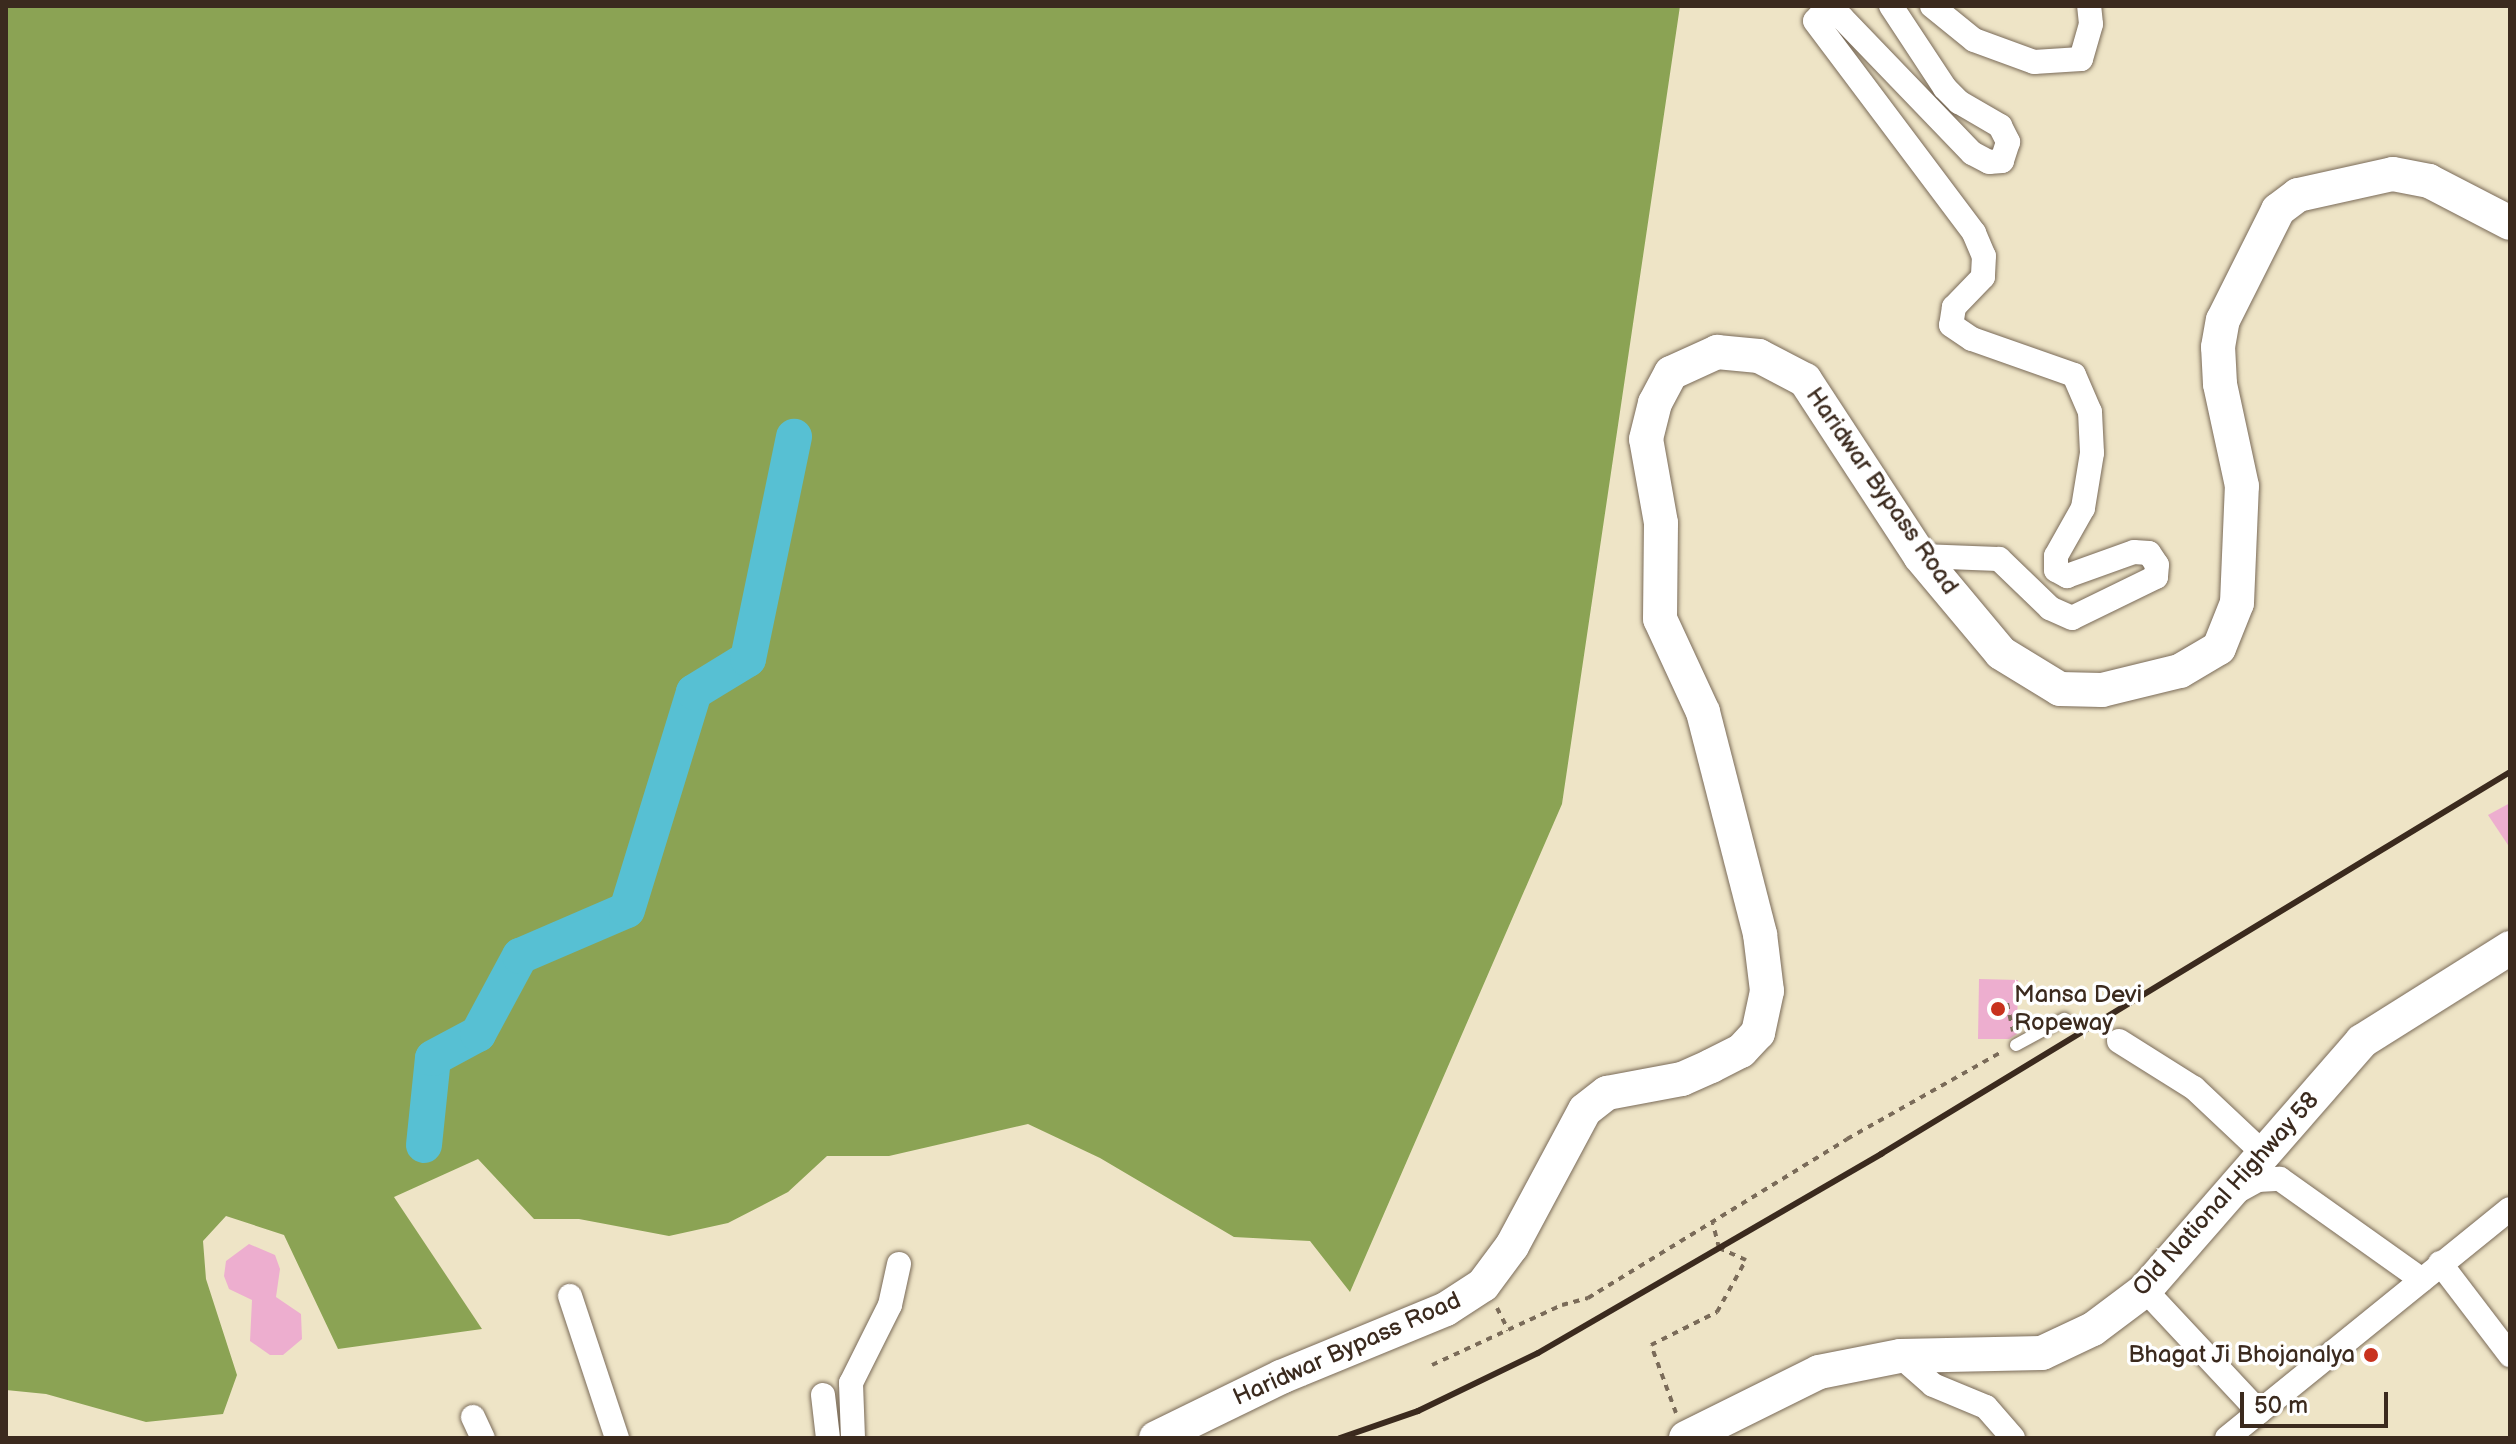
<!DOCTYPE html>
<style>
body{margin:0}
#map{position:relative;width:2516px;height:1444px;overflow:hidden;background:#eee4c6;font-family:"Balsamiq Sans",sans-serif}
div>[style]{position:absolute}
.forest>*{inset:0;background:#8ba354}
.river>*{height:36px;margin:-18px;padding:0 18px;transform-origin:18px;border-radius:18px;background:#57c0d3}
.building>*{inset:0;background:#edaecf}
.path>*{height:4px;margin-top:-2px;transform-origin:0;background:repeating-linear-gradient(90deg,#7a6b59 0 6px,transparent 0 12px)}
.roads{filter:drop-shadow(0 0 2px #7a6b59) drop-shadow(0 0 2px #7a6b59)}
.lane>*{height:12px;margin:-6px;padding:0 6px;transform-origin:6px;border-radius:6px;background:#fff}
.street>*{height:24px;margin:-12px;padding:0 12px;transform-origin:12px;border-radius:12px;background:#fff}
.secondary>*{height:34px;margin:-17px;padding:0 17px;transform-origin:17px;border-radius:17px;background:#fff}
.rail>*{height:6px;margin:-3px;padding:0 3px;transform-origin:3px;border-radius:3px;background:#3b2a1e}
.dots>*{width:22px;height:22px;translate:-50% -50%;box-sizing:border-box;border:4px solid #fff;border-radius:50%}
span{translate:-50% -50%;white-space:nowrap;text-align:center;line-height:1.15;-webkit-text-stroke:7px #fff;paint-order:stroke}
.street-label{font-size:24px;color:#3b2a1e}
.poi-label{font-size:24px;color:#3b2a1e}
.left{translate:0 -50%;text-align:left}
.right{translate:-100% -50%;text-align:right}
.frame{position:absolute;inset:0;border:8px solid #3b2a1e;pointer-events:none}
.scale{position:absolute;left:2240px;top:1392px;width:148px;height:36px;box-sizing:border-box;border:4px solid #3b2a1e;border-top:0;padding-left:10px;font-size:24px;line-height:28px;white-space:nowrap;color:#3b2a1e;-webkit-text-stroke:6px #fff;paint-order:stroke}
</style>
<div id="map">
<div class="forest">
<div style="clip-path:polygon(6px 6px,1680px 6px,1562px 804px,1350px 1292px,1310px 1241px,1234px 1237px,1100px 1158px,1028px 1124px,889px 1156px,827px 1156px,788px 1192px,728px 1223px,669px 1236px,579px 1219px,534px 1219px,478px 1159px,394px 1197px,482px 1329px,338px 1349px,284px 1235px,226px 1216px,203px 1241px,206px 1279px,237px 1375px,223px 1414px,146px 1422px,46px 1394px,6px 1390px)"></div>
</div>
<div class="river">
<div style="left:424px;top:1145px;width:87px;rotate:-84.1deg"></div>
<div style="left:433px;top:1058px;width:51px;rotate:-28.1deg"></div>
<div style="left:478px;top:1034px;width:89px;rotate:-61.7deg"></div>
<div style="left:520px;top:956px;width:116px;rotate:-23.3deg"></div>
<div style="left:627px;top:910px;width:228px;rotate:-72.9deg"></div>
<div style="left:694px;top:692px;width:63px;rotate:-31.4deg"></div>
<div style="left:748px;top:659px;width:227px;rotate:-78.3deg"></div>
</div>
<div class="building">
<div style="clip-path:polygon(2510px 803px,2510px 848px,2488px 815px)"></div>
<div style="clip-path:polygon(1979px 979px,2018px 980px,2017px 1034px,2009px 1039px,1978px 1039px)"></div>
<div style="clip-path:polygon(249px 1244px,275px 1255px,280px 1269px,276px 1297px,301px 1314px,302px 1339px,283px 1355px,270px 1355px,250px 1341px,252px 1300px,229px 1289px,224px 1276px,226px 1261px)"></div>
</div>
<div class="path">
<div style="left:2007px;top:1003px;width:29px;rotate:78deg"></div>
<div style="left:1497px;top:1308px;width:25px;rotate:63deg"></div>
<div style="left:1432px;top:1365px;width:143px;rotate:-24.8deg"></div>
<div style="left:1562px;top:1305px;width:27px;rotate:-15deg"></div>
<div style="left:1588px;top:1298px;width:304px;rotate:-31.5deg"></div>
<div style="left:1847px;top:1139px;width:179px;rotate:-29.4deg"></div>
<div style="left:1676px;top:1413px;width:72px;rotate:-110.2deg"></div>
<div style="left:1651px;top:1345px;width:74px;rotate:-26.6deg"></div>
<div style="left:1717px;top:1312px;width:60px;rotate:-60.9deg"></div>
<div style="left:1746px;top:1260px;width:30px;rotate:-156deg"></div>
<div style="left:1719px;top:1248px;width:25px;rotate:-104deg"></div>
</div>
<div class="roads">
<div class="lane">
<div style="left:2016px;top:1045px;width:55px;rotate:-28.4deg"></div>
</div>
<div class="street">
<div style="left:1891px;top:6px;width:98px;rotate:56.6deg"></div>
<div style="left:1945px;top:88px;width:20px;rotate:45deg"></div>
<div style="left:1959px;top:102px;width:48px;rotate:30.3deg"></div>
<div style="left:2000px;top:126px;width:18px;rotate:63deg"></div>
<div style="left:2008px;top:142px;width:20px;rotate:108deg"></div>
<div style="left:2002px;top:161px;width:13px;rotate:176deg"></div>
<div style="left:1989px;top:162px;width:19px;rotate:-152deg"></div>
<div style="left:1972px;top:153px;width:187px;rotate:-133.9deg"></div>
<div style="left:1842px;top:18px;width:19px;rotate:-159deg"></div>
<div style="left:1824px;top:11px;width:13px;rotate:132deg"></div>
<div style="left:1815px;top:21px;width:265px;rotate:53.1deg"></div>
<div style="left:1974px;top:233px;width:25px;rotate:67deg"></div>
<div style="left:1984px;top:256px;width:21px;rotate:93deg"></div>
<div style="left:1983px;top:277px;width:42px;rotate:134deg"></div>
<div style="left:1954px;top:307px;width:18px;rotate:99deg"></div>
<div style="left:1951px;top:325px;width:25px;rotate:34deg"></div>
<div style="left:1972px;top:339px;width:108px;rotate:19.4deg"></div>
<div style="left:2074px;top:375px;width:40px;rotate:66.6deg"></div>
<div style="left:2090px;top:412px;width:41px;rotate:87.2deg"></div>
<div style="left:2092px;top:453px;width:56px;rotate:99.3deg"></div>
<div style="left:2083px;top:508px;width:55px;rotate:119.4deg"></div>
<div style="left:2056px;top:556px;width:14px;rotate:90deg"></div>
<div style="left:2056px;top:570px;width:13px;rotate:29deg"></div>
<div style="left:2067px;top:576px;width:71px;rotate:-19.7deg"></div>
<div style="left:2134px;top:552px;width:15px;rotate:4deg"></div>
<div style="left:2149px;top:553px;width:14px;rotate:56deg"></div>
<div style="left:2157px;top:565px;width:12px;rotate:95deg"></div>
<div style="left:2156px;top:577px;width:93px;rotate:154deg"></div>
<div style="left:2072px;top:618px;width:24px;rotate:-156deg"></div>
<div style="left:2050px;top:608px;width:71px;rotate:-136.1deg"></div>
<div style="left:1999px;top:559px;width:79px;rotate:-177.8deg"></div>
<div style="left:1932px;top:6px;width:54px;rotate:39deg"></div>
<div style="left:1974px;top:40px;width:64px;rotate:20.1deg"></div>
<div style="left:2034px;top:62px;width:47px;rotate:-3.7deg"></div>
<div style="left:2081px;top:59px;width:36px;rotate:-74deg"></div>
<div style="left:2091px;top:24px;width:18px;rotate:-96deg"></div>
<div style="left:2119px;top:1041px;width:89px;rotate:32.1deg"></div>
<div style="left:2194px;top:1088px;width:96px;rotate:43.3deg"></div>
<div style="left:2236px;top:1192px;width:25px;rotate:-29deg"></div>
<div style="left:2258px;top:1180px;width:22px;rotate:-3deg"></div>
<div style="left:2280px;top:1179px;width:174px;rotate:35.4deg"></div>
<div style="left:2440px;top:1263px;width:116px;rotate:52.7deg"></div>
<div style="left:2145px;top:1290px;width:167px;rotate:46.9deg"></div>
<div style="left:570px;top:1296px;width:150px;rotate:71.7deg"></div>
<div style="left:1900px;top:1356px;width:44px;rotate:41.3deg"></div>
<div style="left:1933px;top:1385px;width:57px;rotate:22.5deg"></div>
<div style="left:1986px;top:1407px;width:41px;rotate:48.9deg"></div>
<div style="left:823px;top:1395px;width:43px;rotate:83.4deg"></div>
<div style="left:473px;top:1417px;width:23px;rotate:65deg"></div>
<div style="left:853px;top:1438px;width:55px;rotate:-92.1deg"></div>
<div style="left:851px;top:1383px;width:87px;rotate:-63.4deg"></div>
<div style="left:890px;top:1305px;width:42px;rotate:-77.6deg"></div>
<div style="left:2227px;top:1438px;width:364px;rotate:-39deg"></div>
</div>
<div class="secondary">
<div style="left:1156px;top:1438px;width:139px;rotate:-26deg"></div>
<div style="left:1281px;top:1377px;width:178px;rotate:-22.4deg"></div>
<div style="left:1446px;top:1309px;width:44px;rotate:-33deg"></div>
<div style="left:1483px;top:1285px;width:49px;rotate:-53.4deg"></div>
<div style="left:1512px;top:1246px;width:154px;rotate:-61.8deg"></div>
<div style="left:1585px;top:1110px;width:28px;rotate:-38deg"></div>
<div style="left:1607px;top:1093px;width:76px;rotate:-10.6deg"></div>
<div style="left:1682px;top:1079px;width:32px;rotate:-24deg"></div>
<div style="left:1711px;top:1066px;width:34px;rotate:-27deg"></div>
<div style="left:1741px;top:1051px;width:25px;rotate:-47deg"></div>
<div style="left:1758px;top:1033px;width:43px;rotate:-77.9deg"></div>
<div style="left:1767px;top:991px;width:57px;rotate:-97deg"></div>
<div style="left:1760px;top:934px;width:229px;rotate:-104.4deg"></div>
<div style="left:1703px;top:712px;width:102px;rotate:-114.8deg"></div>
<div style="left:1660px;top:619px;width:96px;rotate:-89.4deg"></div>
<div style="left:1661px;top:523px;width:85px;rotate:-100.1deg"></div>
<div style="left:1646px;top:439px;width:37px;rotate:-76deg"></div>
<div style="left:1655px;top:403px;width:34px;rotate:-62deg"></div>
<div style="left:1671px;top:373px;width:51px;rotate:-24.5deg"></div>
<div style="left:1717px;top:352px;width:42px;rotate:5.4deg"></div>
<div style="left:1759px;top:356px;width:52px;rotate:27.6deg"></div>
<div style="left:1805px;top:380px;width:210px;rotate:56.8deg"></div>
<div style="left:1920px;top:556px;width:126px;rotate:50.1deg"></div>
<div style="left:2001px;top:653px;width:69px;rotate:31.4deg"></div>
<div style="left:2060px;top:689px;width:42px;rotate:1.4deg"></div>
<div style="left:2102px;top:690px;width:80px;rotate:-13.7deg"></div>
<div style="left:2180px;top:671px;width:45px;rotate:-30.5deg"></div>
<div style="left:2219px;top:648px;width:48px;rotate:-68.2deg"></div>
<div style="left:2237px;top:603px;width:117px;rotate:-87.6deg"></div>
<div style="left:2242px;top:486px;width:104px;rotate:-102.2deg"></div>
<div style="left:2220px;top:384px;width:37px;rotate:-93deg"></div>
<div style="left:2218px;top:347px;width:27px;rotate:-80deg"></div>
<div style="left:2223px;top:320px;width:123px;rotate:-63.4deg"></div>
<div style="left:2278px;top:210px;width:25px;rotate:-37deg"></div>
<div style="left:2298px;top:195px;width:97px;rotate:-12.5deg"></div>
<div style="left:2393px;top:174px;width:37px;rotate:11deg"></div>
<div style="left:2429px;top:181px;width:91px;rotate:27.4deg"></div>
<div style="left:1686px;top:1438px;width:148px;rotate:-26.4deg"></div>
<div style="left:1819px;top:1372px;width:83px;rotate:-11.2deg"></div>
<div style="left:1900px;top:1356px;width:142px;rotate:-1.2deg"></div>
<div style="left:2042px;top:1353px;width:56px;rotate:-25.2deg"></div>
<div style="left:2093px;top:1329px;width:65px;rotate:-36.9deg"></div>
<div style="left:2145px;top:1290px;width:330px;rotate:-48.9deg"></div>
<div style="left:2362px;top:1041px;width:175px;rotate:-32.1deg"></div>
</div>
</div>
<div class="rail">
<div style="left:1340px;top:1438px;width:83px;rotate:-19.1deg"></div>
<div style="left:1418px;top:1411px;width:133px;rotate:-25.8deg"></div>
<div style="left:1538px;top:1353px;width:397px;rotate:-30.1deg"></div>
<div style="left:1881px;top:1154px;width:736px;rotate:-31.27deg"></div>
</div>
<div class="dots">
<div style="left:1998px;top:1009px;background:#c8321e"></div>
<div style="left:2371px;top:1355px;background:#c8321e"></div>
</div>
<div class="street-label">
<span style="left:1882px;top:491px;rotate:55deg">Haridwar Bypass Road</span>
<span style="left:2226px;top:1194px;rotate:-48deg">Old National Highway 58</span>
<span style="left:1347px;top:1349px;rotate:-24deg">Haridwar Bypass Road</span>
</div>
<div class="poi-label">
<span class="left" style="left:2014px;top:1009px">Mansa Devi<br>Ropeway</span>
<span class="right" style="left:2355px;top:1355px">Bhagat Ji Bhojanalya</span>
</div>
<div class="frame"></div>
<div class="scale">50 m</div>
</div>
